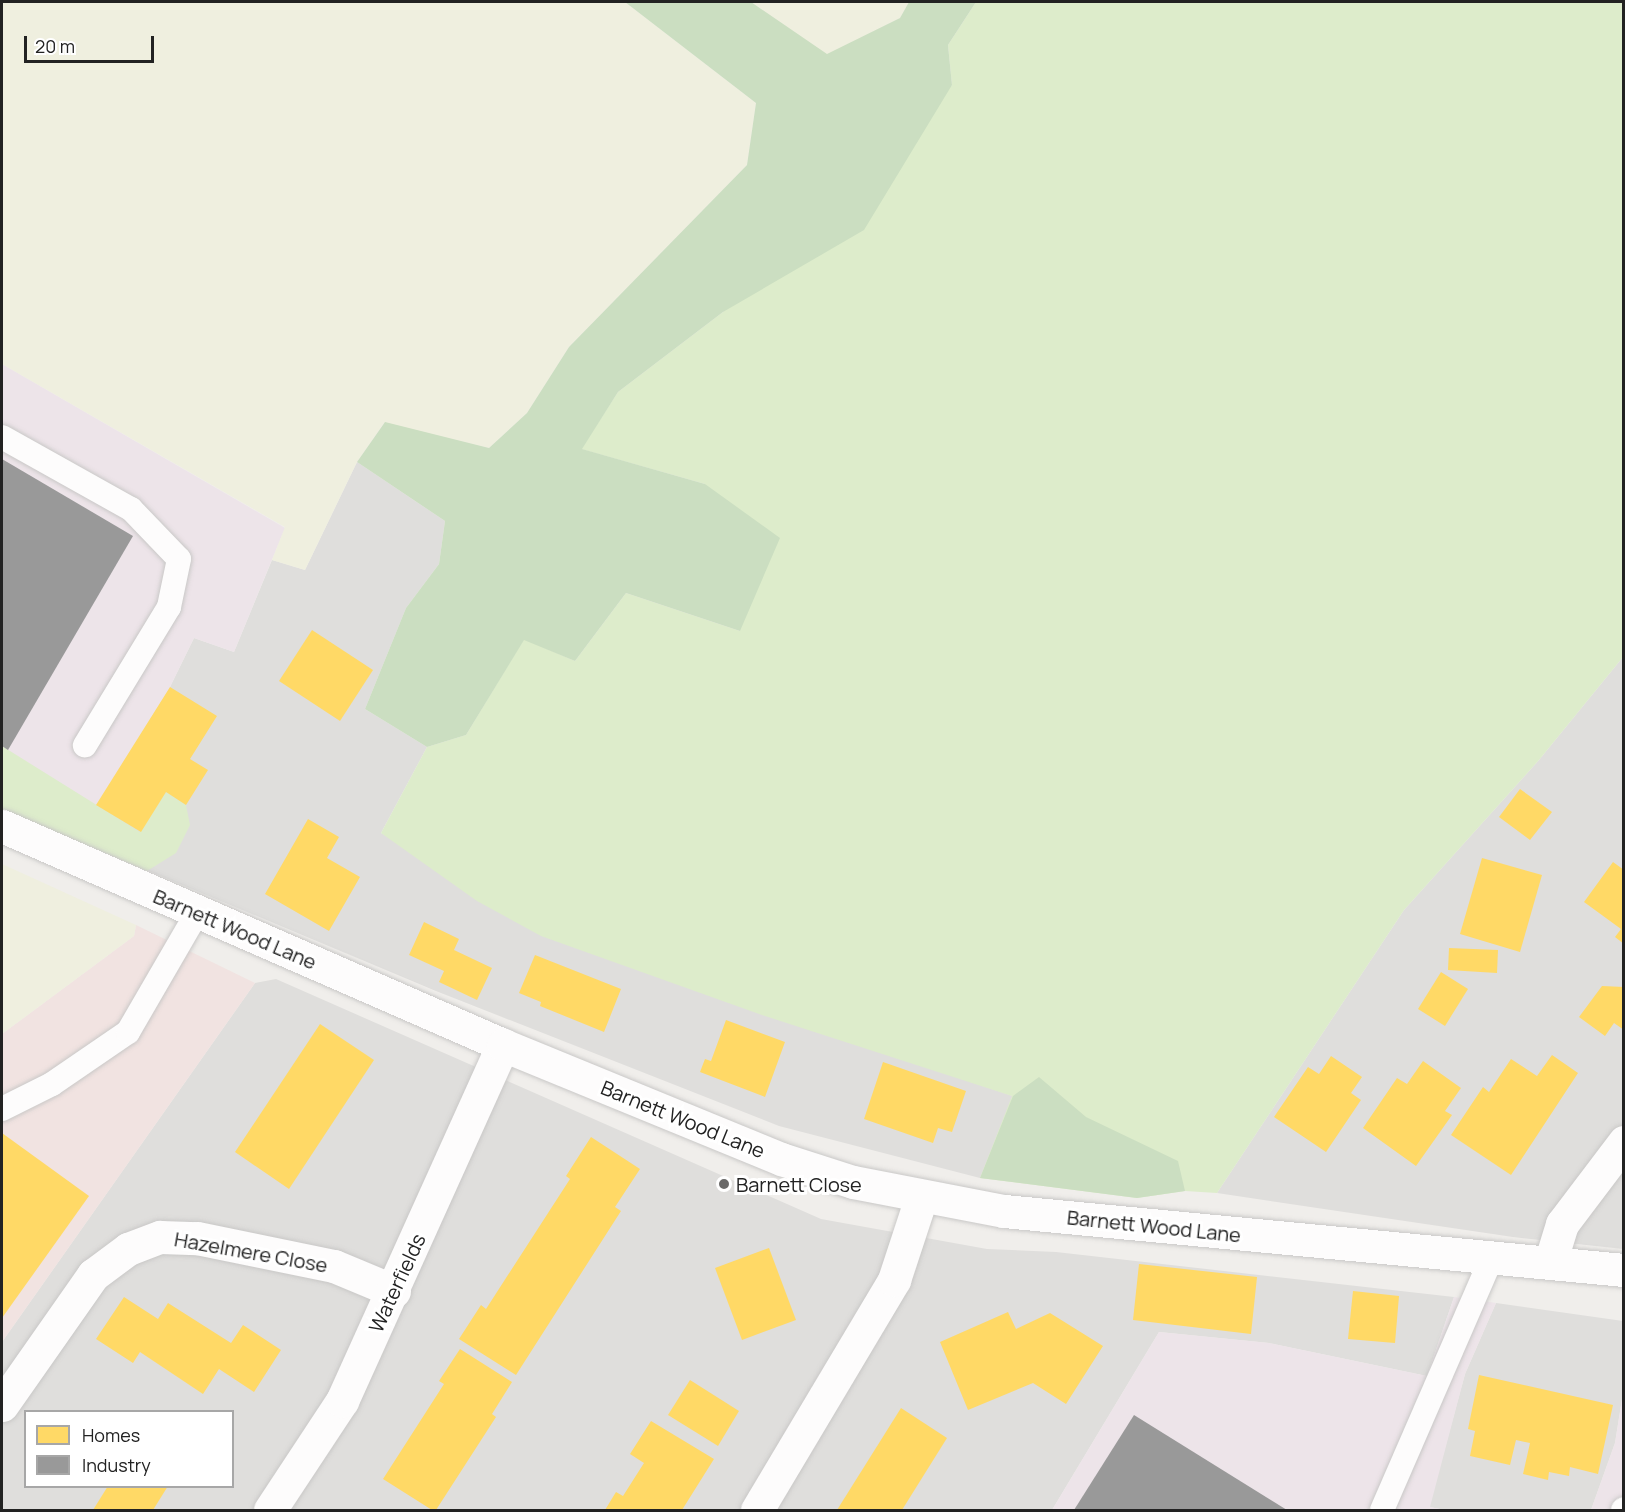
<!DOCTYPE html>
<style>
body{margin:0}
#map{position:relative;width:1625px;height:1512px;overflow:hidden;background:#f0eeeb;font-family:Manrope,sans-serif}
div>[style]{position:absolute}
.residential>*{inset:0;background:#dfdedc}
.commercial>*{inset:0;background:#f1e3e1}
.industrial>*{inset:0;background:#ede4e9}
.farmland>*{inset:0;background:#efefdf}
.grass>*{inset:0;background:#ddeccb}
.forest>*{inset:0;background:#cbdec1}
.homes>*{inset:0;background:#ffd966}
.industry>*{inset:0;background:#999}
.roads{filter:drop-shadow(0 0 2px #c9c8c7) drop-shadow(0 0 2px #c9c8c7)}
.service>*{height:24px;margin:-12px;padding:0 12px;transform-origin:12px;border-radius:12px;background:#fdfcfc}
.minor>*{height:33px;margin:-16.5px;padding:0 16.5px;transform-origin:16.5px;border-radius:16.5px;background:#fdfcfc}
.tertiary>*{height:33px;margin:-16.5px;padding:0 16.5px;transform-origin:16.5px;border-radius:16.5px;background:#fdfcfc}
.dots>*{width:16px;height:16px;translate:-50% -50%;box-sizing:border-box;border:3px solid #fff;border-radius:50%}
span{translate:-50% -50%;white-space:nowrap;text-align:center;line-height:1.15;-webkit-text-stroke:6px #fff;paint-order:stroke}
.street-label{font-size:20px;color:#222}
.poi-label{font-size:20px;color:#222}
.left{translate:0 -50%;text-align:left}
.frame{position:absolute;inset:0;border:3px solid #222;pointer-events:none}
.legend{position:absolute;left:24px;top:1410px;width:210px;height:78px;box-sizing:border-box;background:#fff;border:2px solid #a7a7a7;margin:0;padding:8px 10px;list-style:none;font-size:18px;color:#222}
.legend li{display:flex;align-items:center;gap:12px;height:30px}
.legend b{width:30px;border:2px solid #a7a7a7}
.scale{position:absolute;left:24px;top:36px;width:130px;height:27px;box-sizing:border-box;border:3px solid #222;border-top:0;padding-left:8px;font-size:18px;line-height:21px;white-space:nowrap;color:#222;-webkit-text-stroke:4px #fff;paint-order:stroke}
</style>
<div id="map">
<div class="residential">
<div style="clip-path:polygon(357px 462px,445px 521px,439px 564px,406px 608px,365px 709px,427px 747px,381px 833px,653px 975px,1013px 1096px,980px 1178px,779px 1126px,436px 991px,75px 840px,170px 687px,194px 638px,234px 652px,272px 560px,305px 570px)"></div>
<div style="clip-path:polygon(1623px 657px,1623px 1249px,1513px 1237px,1217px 1193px,1404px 910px,1539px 760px)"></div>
<div style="clip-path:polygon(evenodd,276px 979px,821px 1219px,987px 1249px,1056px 1252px,1454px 1297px,1427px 1376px,1269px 1343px,1159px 1332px,1052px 1510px,2px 1510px,2px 1342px,255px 983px,276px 979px,26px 1412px,232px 1412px,232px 1486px,26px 1486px,26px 1412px)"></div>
<div style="clip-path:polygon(1496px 1303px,1623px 1321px,1623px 1393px,1615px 1443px,1591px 1510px,1445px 1510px,1429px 1507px,1465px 1374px)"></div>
</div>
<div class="commercial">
<div style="clip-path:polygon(136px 925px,255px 983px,2px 1342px,2px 1034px,134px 936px)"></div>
</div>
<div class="industrial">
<div style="clip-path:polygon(2px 364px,285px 528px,234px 652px,194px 638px,170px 687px,75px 840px,2px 809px)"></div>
<div style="clip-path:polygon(1454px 1297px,1496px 1303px,1465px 1374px,1430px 1507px,1445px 1510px,1052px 1510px,1159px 1332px,1269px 1343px,1427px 1376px)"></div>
<div style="clip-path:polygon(1623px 1393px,1623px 1510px,1591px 1510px,1615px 1443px)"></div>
</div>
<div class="farmland">
<div style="clip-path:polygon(2px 2px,625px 2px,756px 103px,747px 165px,569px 347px,527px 413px,489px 448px,384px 423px,357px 462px,305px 570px,272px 560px,285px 527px,2px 364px)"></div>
<div style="clip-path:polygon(751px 2px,909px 2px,900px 18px,827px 55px)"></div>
<div style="clip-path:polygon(2px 864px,136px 925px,134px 936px,2px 1034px)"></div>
</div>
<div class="grass">
<div style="clip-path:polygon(976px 2px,1623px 2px,1623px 657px,1539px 760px,1404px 910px,1217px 1193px,1185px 1191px,1137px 1198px,980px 1178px,1012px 1096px,765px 1016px,541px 936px,477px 901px,381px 833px,427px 747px,466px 735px,524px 639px,575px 661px,626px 593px,740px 631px,705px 484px,581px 449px,618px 392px,723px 312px,952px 85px,948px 45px)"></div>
<div style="clip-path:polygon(2px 746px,140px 832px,166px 792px,186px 805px,190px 825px,176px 853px,147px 871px,2px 809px)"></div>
</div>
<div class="forest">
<div style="clip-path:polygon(625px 2px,751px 2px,827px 54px,900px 18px,909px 2px,976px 2px,948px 45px,952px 85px,864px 230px,723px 312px,618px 392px,582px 449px,705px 484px,780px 538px,740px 631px,626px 593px,575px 661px,524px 640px,466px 735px,427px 747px,365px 709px,406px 608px,439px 564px,445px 521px,357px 462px,385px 422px,489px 448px,527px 413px,569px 347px,747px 165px,756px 103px)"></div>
<div style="clip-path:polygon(1039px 1077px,1086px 1117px,1178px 1161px,1185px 1191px,1137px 1198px,980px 1178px,1013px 1096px)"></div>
</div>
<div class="homes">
<div style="clip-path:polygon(312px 630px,373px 670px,340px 721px,279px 681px)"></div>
<div style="clip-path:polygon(170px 687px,217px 716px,190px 759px,208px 770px,186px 805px,166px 792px,141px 832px,96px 805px)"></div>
<div style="clip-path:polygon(1520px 789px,1552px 812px,1530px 840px,1499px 817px)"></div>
<div style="clip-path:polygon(308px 819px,339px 837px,327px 858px,360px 877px,329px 931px,265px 894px)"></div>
<div style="clip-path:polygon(1482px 858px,1542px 875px,1520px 952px,1460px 934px)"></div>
<div style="clip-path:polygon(1613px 862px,1624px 870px,1624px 944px,1615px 937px,1621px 929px,1584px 902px)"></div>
<div style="clip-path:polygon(424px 922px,459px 939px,454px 950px,492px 968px,477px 1000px,439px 982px,444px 971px,409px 955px)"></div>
<div style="clip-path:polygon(1449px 948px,1498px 950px,1497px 973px,1448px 970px)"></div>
<div style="clip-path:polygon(535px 955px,621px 989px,604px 1032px,540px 1006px,541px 1002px,519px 993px)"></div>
<div style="clip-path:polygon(1441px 972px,1468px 989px,1445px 1026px,1418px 1009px)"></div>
<div style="clip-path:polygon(1602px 986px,1624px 987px,1624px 1030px,1614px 1023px,1605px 1036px,1579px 1017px)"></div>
<div style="clip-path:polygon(726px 1020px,785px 1042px,765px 1097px,700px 1072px,705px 1059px,711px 1061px)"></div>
<div style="clip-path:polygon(320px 1024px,374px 1060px,289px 1189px,235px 1152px)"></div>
<div style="clip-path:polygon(1552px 1055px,1578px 1073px,1511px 1175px,1451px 1135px,1483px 1087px,1489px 1092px,1511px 1059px,1537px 1076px)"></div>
<div style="clip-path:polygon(1331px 1056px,1362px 1077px,1351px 1093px,1361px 1100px,1326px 1152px,1274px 1117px,1308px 1067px,1319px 1074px)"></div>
<div style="clip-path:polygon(1423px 1061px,1461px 1088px,1445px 1111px,1452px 1115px,1416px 1166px,1363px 1128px,1397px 1078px,1407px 1084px)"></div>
<div style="clip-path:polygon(883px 1062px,966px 1091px,952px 1132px,938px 1128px,933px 1143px,864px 1119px)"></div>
<div style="clip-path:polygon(2px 1133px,89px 1196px,2px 1318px)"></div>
<div style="clip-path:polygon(591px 1137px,640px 1169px,615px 1207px,621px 1211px,516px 1375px,459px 1339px,481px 1305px,486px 1309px,570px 1179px,566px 1176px)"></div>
<div style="clip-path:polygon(769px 1248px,796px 1320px,742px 1340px,715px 1268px)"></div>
<div style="clip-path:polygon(1139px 1264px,1257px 1277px,1251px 1334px,1133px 1320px)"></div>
<div style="clip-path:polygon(1353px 1291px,1399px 1296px,1395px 1343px,1348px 1339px)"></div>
<div style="clip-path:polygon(124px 1297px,158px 1319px,168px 1303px,231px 1343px,243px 1325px,281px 1350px,254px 1392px,219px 1369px,203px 1394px,140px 1352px,133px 1363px,96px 1339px)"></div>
<div style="clip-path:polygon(1008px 1312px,1016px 1329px,1050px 1313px,1103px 1346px,1066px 1404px,1033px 1383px,968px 1410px,940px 1342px)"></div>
<div style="clip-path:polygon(460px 1349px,512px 1382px,492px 1414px,496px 1417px,436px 1510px,432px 1510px,383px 1479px,444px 1384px,439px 1381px)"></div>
<div style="clip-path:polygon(1479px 1375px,1613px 1405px,1598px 1474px,1570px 1467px,1569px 1476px,1549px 1472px,1548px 1480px,1523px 1474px,1530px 1443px,1516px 1440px,1510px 1465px,1470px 1456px,1475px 1431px,1468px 1429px)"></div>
<div style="clip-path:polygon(690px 1380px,739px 1411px,718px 1446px,668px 1415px)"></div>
<div style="clip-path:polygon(901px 1408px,947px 1438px,902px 1510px,837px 1510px)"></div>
<div style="clip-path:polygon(651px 1421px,714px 1459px,682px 1510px,605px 1510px,616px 1492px,623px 1496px,644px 1463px,630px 1454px)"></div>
<div style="clip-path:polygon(108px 1486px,168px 1486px,153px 1510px,93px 1510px)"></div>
</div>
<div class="industry">
<div style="clip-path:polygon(2px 459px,133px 536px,8px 750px,2px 746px)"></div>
<div style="clip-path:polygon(1134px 1415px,1287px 1510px,1074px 1510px)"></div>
</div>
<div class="roads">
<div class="service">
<div style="left:2px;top:437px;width:148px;rotate:29.2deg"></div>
<div style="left:131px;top:509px;width:69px;rotate:46.2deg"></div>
<div style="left:179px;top:559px;width:49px;rotate:101.8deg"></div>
<div style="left:169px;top:607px;width:162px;rotate:121.3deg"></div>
<div style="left:2px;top:1109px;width:56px;rotate:-26.6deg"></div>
<div style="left:52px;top:1084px;width:92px;rotate:-34.4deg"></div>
<div style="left:128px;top:1032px;width:138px;rotate:-59.9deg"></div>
<div style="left:1382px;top:1510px;width:274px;rotate:-66.5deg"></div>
<div style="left:1623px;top:1510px;width:1px;rotate:-45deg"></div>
</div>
<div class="minor">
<div style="left:1550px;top:1263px;width:41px;rotate:-72.9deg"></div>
<div style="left:1562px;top:1224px;width:103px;rotate:-52.9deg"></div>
<div style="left:2px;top:1405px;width:159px;rotate:-55deg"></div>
<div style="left:93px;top:1275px;width:44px;rotate:-36.6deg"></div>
<div style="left:128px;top:1249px;width:34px;rotate:-21deg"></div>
<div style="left:160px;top:1237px;width:37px;rotate:2deg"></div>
<div style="left:197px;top:1238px;width:140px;rotate:11.6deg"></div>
<div style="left:334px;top:1266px;width:65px;rotate:22.6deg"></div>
<div style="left:270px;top:1510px;width:131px;rotate:-56.6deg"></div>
<div style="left:342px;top:1401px;width:391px;rotate:-65.7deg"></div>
<div style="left:757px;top:1510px;width:268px;rotate:-59.2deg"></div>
<div style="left:894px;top:1280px;width:86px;rotate:-71.8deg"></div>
</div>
<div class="tertiary">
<div style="left:2px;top:826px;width:547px;rotate:23.61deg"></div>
<div style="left:503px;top:1045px;width:300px;rotate:22.3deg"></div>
<div style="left:781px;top:1159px;width:76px;rotate:17.7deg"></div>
<div style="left:853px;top:1182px;width:154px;rotate:10.9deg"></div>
<div style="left:1004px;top:1211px;width:623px;rotate:5.44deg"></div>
</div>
</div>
<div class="dots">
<div style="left:724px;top:1184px;background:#6a6968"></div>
</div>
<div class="street-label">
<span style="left:235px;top:929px;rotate:23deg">Barnett Wood Lane</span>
<span style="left:683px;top:1119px;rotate:22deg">Barnett Wood Lane</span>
<span style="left:1154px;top:1226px;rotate:6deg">Barnett Wood Lane</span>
<span style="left:251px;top:1252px;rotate:10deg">Hazelmere Close</span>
<span style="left:397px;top:1283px;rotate:-65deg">Waterfields</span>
</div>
<div class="poi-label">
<span class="left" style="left:736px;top:1184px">Barnett Close</span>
</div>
<div class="frame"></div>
<ul class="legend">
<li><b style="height:16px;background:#ffd966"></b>Homes</li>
<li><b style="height:16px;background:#999"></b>Industry</li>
</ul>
<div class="scale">20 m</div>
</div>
